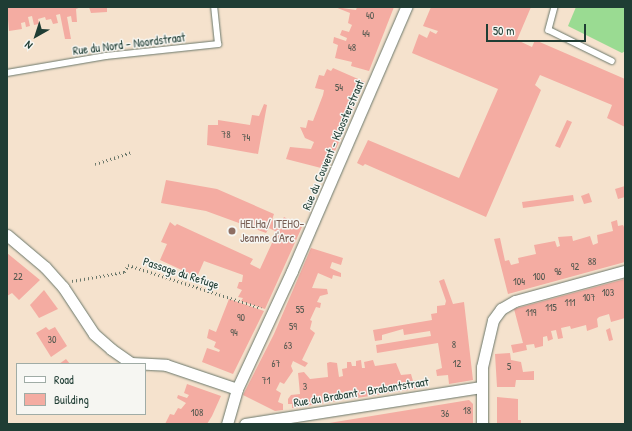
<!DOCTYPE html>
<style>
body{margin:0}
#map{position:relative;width:632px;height:431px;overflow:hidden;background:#f5e2cd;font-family:"Patrick Hand",sans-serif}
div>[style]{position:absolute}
.green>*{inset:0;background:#9adb92}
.building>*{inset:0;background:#f4aca2}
.path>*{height:2.5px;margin-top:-1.25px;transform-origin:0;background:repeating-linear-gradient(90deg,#6a776a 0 1px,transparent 0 4px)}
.roads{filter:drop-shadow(0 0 1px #6a776a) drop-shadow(0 0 1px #6a776a)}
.service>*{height:5.5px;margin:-2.75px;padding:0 2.75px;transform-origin:2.75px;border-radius:2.75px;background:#fff}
.minor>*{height:11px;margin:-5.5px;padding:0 5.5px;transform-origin:5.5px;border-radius:5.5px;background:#fff}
.dots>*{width:11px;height:11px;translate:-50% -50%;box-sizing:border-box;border:2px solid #f6f6f2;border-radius:50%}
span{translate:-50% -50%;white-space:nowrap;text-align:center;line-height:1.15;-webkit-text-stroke:3px #f6f6f2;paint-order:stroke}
.number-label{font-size:10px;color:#545950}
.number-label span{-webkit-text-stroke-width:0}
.street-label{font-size:12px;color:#1f3d34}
.education-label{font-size:12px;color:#785e54}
.left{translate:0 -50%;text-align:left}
.frame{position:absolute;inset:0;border:8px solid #1f3d34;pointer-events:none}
.legend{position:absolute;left:16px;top:363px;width:130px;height:52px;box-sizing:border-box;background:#f6f6f2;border:1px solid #a0aca6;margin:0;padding:5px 7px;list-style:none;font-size:12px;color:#1f3d34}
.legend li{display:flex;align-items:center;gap:8px;height:20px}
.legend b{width:20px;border:1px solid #a0aca6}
.north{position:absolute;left:16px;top:16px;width:40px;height:40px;-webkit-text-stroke:3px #f6f6f2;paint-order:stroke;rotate:219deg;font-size:11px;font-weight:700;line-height:16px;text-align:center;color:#1f3d34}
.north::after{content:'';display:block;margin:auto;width:14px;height:18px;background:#1f3d34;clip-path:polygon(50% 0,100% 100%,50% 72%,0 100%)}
.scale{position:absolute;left:486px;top:24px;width:100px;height:18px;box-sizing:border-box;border:2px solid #1f3d34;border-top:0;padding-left:5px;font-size:12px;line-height:14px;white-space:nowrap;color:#1f3d34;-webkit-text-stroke:3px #f6f6f2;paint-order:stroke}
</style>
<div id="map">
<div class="green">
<div style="clip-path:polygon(576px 7px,625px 7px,625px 51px,622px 53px,568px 26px)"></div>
</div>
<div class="building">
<div style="clip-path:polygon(7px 7px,81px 7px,76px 9px,77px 22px,72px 22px,71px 16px,67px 17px,71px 39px,65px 39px,60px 14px,56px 15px,58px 23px,53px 24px,51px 19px,46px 20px,45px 17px,38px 19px,39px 24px,34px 25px,32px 16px,28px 17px,30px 26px,26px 27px,25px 22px,21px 23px,22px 29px,9px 31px)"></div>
<div style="clip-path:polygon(89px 7px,107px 7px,107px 12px,91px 13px)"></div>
<div style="clip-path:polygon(335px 7px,356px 10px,357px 7px,394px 7px,369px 71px,351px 66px,352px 62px,335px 58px,338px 45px,333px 43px,334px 37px,346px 41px,347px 38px,340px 35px,342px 30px,349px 32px,352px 25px,348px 23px,350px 13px)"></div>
<div style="clip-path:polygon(431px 7px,531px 7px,517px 40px,532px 47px,535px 40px,625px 79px,625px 127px,607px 118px,612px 105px,540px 75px,535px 85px,541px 90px,486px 217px,365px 164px,363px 166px,357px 163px,368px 140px,459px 178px,498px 89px,412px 53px,419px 34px,427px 38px,430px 31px,436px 34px,438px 31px,423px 26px)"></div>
<div style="clip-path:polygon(333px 68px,365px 82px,328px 167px,325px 169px,286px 159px,290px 147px,311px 149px,314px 142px,305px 138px,300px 127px,306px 128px,308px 120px,313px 121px,323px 95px,324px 90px,315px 88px,319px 75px,324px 76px,327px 69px,331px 71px)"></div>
<div style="clip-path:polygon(264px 104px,267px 105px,258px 154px,207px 145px,208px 125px,218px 125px,218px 120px,250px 125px,252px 115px,259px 116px)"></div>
<div style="clip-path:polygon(567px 120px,572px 122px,560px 148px,555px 146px)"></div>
<div style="clip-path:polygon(166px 180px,217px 189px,274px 214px,272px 220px,280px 224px,284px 217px,302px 227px,265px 309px,241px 301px,243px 298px,238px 297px,242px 290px,237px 288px,239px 282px,242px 282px,243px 275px,204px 261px,197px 277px,160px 260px,167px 244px,161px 242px,170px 222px,175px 226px,177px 224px,253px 259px,250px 264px,260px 269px,277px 232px,269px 228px,266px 233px,206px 211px,161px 203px)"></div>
<div style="clip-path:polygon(625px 186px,625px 197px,618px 199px,615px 189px)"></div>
<div style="clip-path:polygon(589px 193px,592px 202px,584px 204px,581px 196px)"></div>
<div style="clip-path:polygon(573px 195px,574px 201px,523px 208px,522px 202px)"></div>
<div style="clip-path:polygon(617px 220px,618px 226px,623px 225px,625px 229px,625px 262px,508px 294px,494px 239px,500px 238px,505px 261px,509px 260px,511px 265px,519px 263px,518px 258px,536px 254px,534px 245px,555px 241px,557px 247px,560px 246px,558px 237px,572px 236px,573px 241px,590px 236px,593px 245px,598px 243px,597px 235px,613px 231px,611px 222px)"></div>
<div style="clip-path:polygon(311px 248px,343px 258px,341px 265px,332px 262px,330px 268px,341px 273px,341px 277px,333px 275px,332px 279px,318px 273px,312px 288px,327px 289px,328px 294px,320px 296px,317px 302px,321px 303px,320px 308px,316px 307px,310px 320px,312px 321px,310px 329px,315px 333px,302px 360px,308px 363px,305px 367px,293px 361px,291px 366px,293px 371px,284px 384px,280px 382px,276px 390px,281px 393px,278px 402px,283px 404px,283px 410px,275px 411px,243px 395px,274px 334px)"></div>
<div style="clip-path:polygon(7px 253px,40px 280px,19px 300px,12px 293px,7px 296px)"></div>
<div style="clip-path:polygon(444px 279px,453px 304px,464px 302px,473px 380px,449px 384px,448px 375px,437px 376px,436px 370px,442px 368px,438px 343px,377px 353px,376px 345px,431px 336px,430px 331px,404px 335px,403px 329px,382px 335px,382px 340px,375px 341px,373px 330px,432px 320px,431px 314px,437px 313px,437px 306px,445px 305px,446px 301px,439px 281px)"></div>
<div style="clip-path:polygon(625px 279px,625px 318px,611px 322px,609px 314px,599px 317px,597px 319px,598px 327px,587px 331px,586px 325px,571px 329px,570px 326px,561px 328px,563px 338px,558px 339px,556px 330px,551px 331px,553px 339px,548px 341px,547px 336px,543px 337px,543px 346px,535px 348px,534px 344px,526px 345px,527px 350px,513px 353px,511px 345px,523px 343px,514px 309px)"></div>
<div style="clip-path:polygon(44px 290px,58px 309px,39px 318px,30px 305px)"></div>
<div style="clip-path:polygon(229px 299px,264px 311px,233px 374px,202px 362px,207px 348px,219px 352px,220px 350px,214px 347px,216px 342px,207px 338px,209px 329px,216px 332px)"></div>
<div style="clip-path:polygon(46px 327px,49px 330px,55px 327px,67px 346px,51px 357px,36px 333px)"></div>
<div style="clip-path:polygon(610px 328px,613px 340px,609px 341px,606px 330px)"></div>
<div style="clip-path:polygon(510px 353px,511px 360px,521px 362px,523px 372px,534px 371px,534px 380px,516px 380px,515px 387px,497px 387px,495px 354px)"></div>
<div style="clip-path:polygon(66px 359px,70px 364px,59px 364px)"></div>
<div style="clip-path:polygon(361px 360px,362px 368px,365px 368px,364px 362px,373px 360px,375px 366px,396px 363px,401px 375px,411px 374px,413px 381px,427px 379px,428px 387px,292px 408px,292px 404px,288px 404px,288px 399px,291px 395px,300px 394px,298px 373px,304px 372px,310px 379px,328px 377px,327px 363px,330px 362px,337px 363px,339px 377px,343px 376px,342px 369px,347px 368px,347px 362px,351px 362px,352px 366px,356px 366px,356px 361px)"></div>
<div style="clip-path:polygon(187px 384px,221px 396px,212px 416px,207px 424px,165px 424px,170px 414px,174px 415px,178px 408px,181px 409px,186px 403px,177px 398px,178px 395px,187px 398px,189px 395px,184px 393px)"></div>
<div style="clip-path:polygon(497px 397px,518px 399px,518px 420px,521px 420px,521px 424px,497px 424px)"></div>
<div style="clip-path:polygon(469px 400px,473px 404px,473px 424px,323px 424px)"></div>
</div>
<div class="path">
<div style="left:95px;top:164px;width:38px;rotate:-18deg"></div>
<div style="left:72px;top:281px;width:53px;rotate:-9.8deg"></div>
<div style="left:124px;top:272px;width:8px;rotate:-60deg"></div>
<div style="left:128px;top:265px;width:140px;rotate:17.9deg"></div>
</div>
<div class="roads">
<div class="service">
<div style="left:555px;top:7px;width:24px;rotate:105deg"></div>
<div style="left:549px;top:30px;width:70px;rotate:26.2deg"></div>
<div style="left:7px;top:73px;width:100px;rotate:-9.7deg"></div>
<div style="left:106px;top:56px;width:113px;rotate:-6.1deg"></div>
<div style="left:218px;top:44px;width:37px;rotate:-96deg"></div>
</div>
<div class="minor">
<div style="left:7px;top:235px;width:50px;rotate:40.1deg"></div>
<div style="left:45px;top:267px;width:27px;rotate:48deg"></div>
<div style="left:63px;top:287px;width:56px;rotate:56.6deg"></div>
<div style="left:94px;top:334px;width:23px;rotate:41deg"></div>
<div style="left:111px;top:349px;width:24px;rotate:35deg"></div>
<div style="left:131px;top:363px;width:35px;rotate:3deg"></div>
<div style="left:166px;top:365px;width:75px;rotate:18.7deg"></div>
<div style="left:227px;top:424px;width:36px;rotate:-74deg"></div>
<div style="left:237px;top:389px;width:130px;rotate:-65deg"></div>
<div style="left:292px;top:271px;width:288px;rotate:-66.6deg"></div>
<div style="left:245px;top:424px;width:239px;rotate:-8.9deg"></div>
<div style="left:482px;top:424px;width:57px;rotate:-90deg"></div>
<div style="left:482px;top:367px;width:48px;rotate:-76.8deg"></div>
<div style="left:493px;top:320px;width:14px;rotate:-54deg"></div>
<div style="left:501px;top:309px;width:16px;rotate:-30deg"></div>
<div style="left:515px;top:301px;width:114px;rotate:-15.3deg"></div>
</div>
</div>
<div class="dots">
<div style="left:232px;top:231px;background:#8d6e63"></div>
</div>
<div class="number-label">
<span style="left:370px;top:16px">40</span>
<span style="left:366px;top:34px">44</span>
<span style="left:352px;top:48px">48</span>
<span style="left:339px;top:88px">54</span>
<span style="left:226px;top:135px">78</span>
<span style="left:246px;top:138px">74</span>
<span style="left:592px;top:262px">88</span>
<span style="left:575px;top:267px">92</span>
<span style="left:558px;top:272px">96</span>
<span style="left:18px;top:277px">22</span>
<span style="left:539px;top:277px">100</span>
<span style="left:519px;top:282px">104</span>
<span style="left:608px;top:293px">103</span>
<span style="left:589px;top:298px">107</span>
<span style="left:570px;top:303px">111</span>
<span style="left:551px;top:308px">115</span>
<span style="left:300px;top:310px">55</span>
<span style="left:531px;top:313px">119</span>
<span style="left:241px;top:318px">90</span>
<span style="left:293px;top:327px">59</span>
<span style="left:234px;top:333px">94</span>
<span style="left:52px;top:340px">30</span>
<span style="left:454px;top:345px">8</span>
<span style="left:288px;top:346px">63</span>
<span style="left:276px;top:364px">67</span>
<span style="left:457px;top:364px">12</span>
<span style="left:509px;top:367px">5</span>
<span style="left:266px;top:381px">71</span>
<span style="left:305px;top:387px">3</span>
<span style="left:467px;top:411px">18</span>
<span style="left:197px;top:413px">108</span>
<span style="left:445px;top:414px">36</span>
</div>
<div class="street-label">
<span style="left:129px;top:44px;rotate:-7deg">Rue du Nord - Noordstraat</span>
<span style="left:333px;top:145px;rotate:-67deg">Rue du Couvent - Kloosterstraat</span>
<span style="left:181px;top:273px;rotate:18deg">Passage du Refuge</span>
<span style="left:361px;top:392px;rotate:-9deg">Rue du Brabant - Brabantstraat</span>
</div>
<div class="education-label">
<span class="left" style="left:240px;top:231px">HELHa/ ITEHO-<br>Jeanne d'Arc</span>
</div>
<div class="frame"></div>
<ul class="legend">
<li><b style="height:5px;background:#fff"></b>Road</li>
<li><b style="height:11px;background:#f4aca2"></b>Building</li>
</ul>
<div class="north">N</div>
<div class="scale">50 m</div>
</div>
